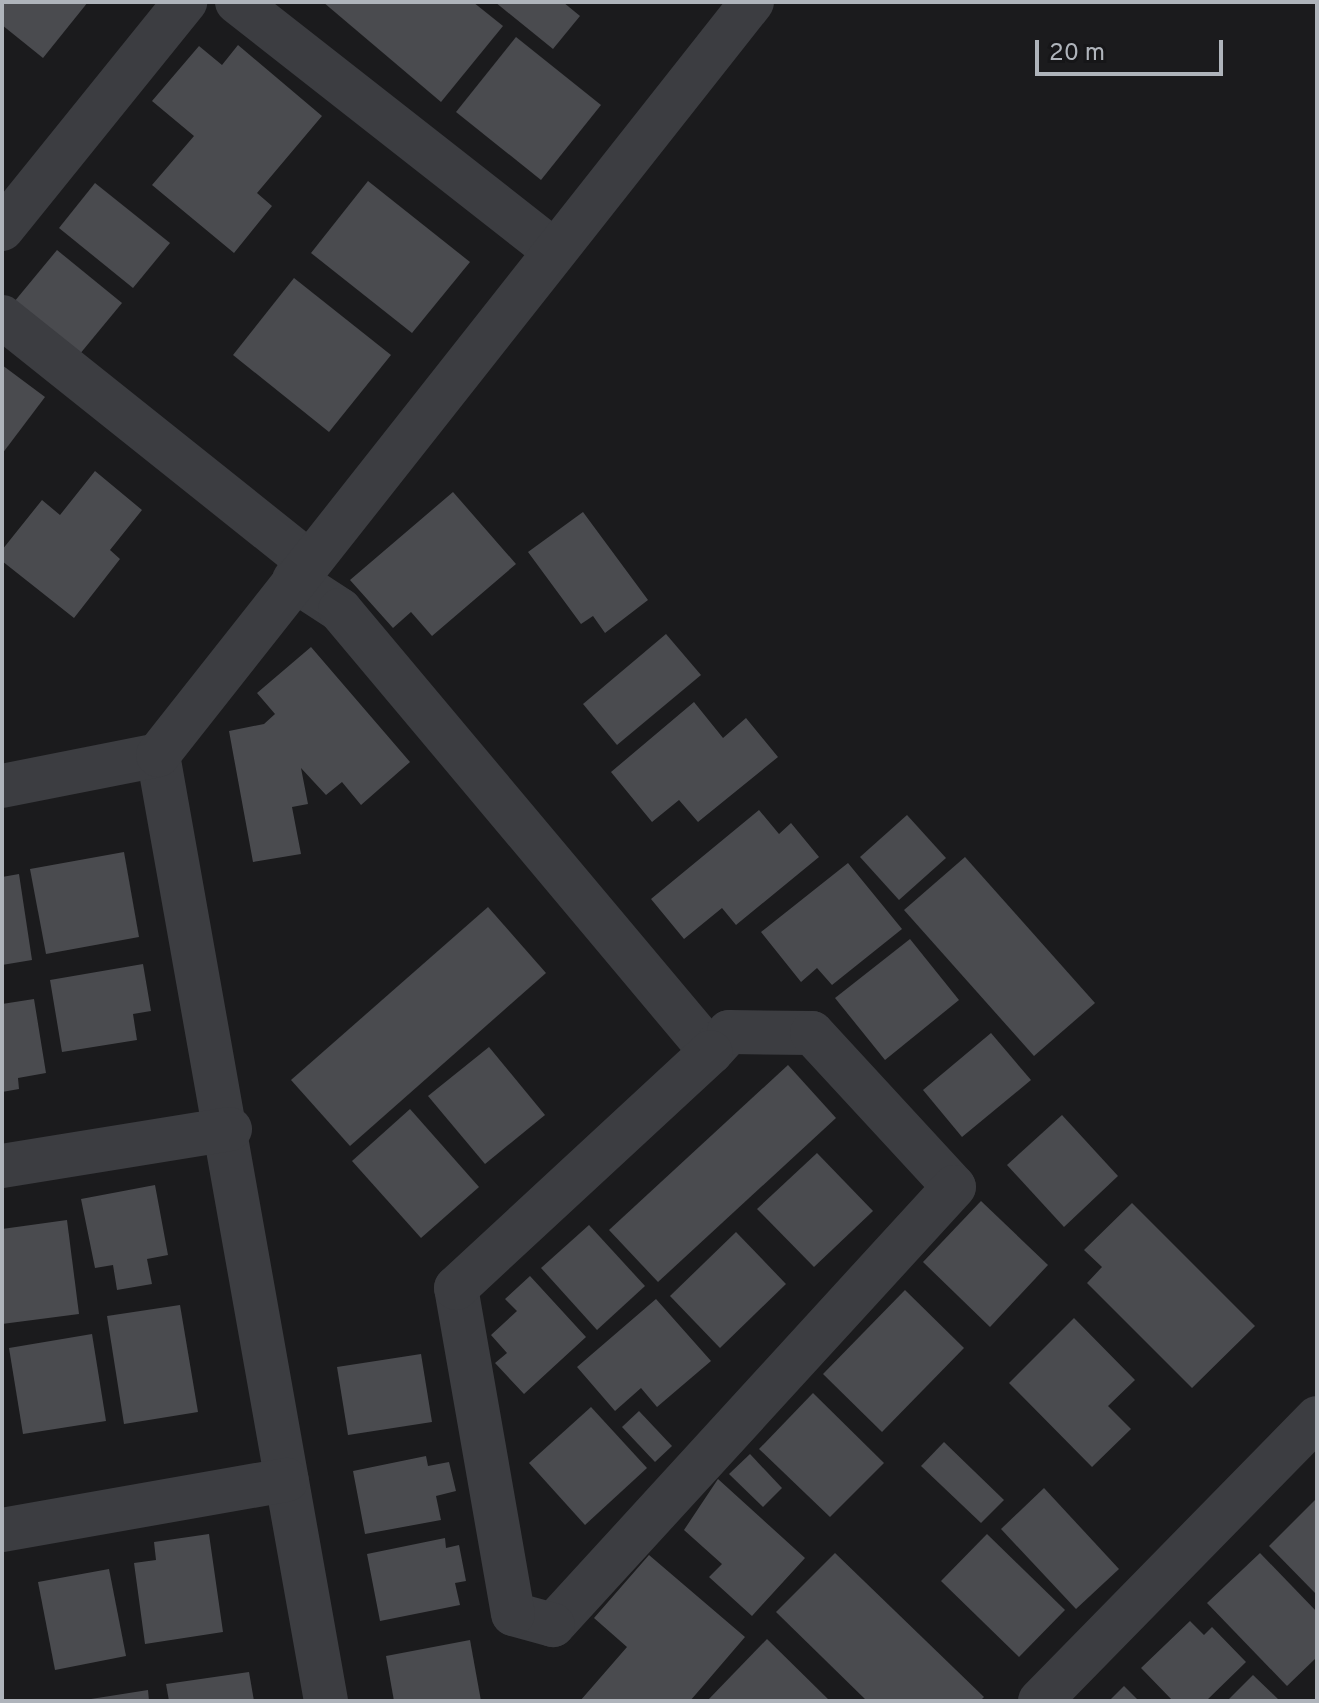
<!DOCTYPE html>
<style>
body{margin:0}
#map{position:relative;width:1319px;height:1703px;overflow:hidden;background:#1b1b1d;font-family:Overpass,sans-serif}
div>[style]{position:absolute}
.building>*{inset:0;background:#4a4b4f}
.minor>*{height:44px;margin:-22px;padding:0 22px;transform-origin:22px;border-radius:22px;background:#3c3d41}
span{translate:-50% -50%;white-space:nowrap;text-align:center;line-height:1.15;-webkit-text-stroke:6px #161618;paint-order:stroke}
.frame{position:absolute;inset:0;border:4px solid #afb4bb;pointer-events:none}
.scale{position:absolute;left:1035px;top:40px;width:188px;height:36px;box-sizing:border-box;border:4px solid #afb4bb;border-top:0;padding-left:10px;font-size:24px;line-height:28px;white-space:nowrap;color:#afb4bb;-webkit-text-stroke:6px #161618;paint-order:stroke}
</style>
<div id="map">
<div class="building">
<div style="clip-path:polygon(2px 2px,88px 2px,43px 58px,2px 25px)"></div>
<div style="clip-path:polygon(323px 2px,473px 2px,503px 26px,441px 102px)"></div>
<div style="clip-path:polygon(495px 2px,563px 2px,580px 16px,553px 49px)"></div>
<div style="clip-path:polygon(516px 37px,601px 105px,541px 180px,456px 112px)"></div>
<div style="clip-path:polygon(238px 45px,322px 116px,257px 193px,272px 206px,234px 253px,152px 185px,194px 136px,152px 101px,199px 46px,222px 65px)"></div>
<div style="clip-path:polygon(368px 181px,470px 262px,412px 333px,311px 253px)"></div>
<div style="clip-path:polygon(95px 183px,170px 243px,133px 288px,59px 228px)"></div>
<div style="clip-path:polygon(57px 250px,122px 303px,79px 355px,14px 302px)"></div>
<div style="clip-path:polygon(294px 278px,391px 355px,329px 432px,233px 355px)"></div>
<div style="clip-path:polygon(2px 365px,45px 397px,2px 454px)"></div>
<div style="clip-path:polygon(95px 471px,142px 510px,110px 550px,120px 559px,74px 618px,2px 561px,2px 550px,42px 500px,60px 515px)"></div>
<div style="clip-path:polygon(453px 492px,516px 564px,432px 636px,411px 612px,393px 628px,350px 580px)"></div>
<div style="clip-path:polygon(583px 512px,648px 600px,605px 633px,593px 616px,581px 624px,528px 552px)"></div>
<div style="clip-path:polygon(666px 634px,701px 675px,617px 745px,583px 704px)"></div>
<div style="clip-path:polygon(311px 647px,410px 762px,361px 805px,342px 782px,326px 795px,301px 768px,308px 804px,292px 807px,301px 854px,253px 862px,229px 731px,264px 724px,275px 714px,257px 693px)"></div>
<div style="clip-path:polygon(694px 702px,723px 738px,746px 718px,778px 757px,698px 822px,679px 800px,652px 822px,611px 772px)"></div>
<div style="clip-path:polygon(759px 810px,779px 834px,791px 823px,819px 857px,736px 925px,722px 908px,684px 939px,651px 899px)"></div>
<div style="clip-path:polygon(907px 815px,946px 858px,899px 900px,860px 857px)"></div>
<div style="clip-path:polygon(124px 852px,139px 937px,46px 954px,30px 869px)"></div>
<div style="clip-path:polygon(965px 857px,1095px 1003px,1034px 1056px,904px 910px)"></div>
<div style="clip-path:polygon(848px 863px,902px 929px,832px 985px,817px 968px,801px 982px,761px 932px)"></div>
<div style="clip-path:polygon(19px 874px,32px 960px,2px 965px,2px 877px)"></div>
<div style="clip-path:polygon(488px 907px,546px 973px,350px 1146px,291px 1080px)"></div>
<div style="clip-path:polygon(910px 939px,959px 1000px,885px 1060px,835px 998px)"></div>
<div style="clip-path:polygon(143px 964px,151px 1011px,133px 1014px,137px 1040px,62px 1052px,50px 980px)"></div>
<div style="clip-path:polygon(34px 999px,46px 1073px,18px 1078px,19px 1089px,2px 1092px,2px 1004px)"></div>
<div style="clip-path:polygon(991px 1033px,1031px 1080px,962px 1137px,923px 1090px)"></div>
<div style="clip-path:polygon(489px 1047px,545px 1115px,485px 1164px,428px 1096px)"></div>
<div style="clip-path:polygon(788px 1065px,836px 1118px,658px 1282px,609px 1230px)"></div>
<div style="clip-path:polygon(410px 1109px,479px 1187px,421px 1238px,352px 1161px)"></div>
<div style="clip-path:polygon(1062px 1115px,1118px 1176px,1064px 1227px,1007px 1165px)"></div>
<div style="clip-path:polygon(817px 1153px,873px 1211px,814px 1267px,757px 1209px)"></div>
<div style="clip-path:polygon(155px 1185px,168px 1255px,147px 1259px,152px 1284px,117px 1290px,113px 1265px,95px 1268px,81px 1199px)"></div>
<div style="clip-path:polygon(981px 1201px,1048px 1265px,990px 1327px,923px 1262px)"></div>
<div style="clip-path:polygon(1132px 1203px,1255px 1326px,1192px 1388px,1087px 1283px,1102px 1267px,1084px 1250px)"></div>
<div style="clip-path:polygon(67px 1220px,79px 1314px,2px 1324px,2px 1229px)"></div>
<div style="clip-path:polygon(589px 1225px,645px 1286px,597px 1330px,541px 1268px)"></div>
<div style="clip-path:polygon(736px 1232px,786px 1284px,720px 1348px,670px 1296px)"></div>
<div style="clip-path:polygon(530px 1276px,586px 1337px,524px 1394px,495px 1363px,507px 1353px,491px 1335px,517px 1311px,505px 1299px)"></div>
<div style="clip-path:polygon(905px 1290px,964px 1348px,882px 1432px,823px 1374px)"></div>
<div style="clip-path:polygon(656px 1299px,711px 1361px,657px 1407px,641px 1388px,615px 1411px,577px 1367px)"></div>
<div style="clip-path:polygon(180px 1305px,198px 1412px,124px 1424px,107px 1316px)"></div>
<div style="clip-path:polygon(1074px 1318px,1135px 1380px,1108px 1406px,1131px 1429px,1092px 1467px,1009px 1383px)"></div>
<div style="clip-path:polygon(92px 1334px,106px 1421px,23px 1434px,9px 1348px)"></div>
<div style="clip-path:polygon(421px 1354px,432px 1422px,348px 1435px,337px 1367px)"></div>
<div style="clip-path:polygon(813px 1393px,884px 1463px,830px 1517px,759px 1449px)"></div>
<div style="clip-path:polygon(591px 1407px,647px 1468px,585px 1525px,529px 1463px)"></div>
<div style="clip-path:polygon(639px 1411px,672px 1446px,655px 1462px,622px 1427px)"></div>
<div style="clip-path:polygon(944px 1442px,1004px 1500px,981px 1523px,921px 1466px)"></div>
<div style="clip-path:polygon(750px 1454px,782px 1488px,763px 1507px,729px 1474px)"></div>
<div style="clip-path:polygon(426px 1456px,428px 1466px,449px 1462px,456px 1491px,436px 1496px,441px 1520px,365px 1534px,353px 1471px)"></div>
<div style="clip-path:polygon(718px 1479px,805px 1558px,752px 1616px,709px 1577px,722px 1564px,684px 1530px)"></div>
<div style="clip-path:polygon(1044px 1488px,1119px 1569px,1076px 1609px,1001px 1529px)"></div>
<div style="clip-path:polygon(1317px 1498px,1317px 1595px,1269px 1546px)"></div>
<div style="clip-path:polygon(209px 1534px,223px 1632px,145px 1644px,134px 1563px,156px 1560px,154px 1542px)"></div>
<div style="clip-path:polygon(987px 1534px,1065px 1610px,1019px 1657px,941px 1581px)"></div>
<div style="clip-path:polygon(445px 1538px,446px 1548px,459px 1545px,466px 1581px,455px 1583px,460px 1605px,380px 1621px,367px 1554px)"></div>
<div style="clip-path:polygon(835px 1553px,984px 1697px,980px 1701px,867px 1701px,776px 1612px)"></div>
<div style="clip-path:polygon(1260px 1553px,1317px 1612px,1317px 1657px,1287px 1686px,1207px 1603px)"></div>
<div style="clip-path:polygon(649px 1555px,745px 1637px,690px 1701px,580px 1701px,627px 1647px,594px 1618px)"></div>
<div style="clip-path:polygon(109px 1569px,126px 1656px,55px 1670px,38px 1582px)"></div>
<div style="clip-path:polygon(1190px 1621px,1204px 1635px,1212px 1627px,1246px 1662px,1206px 1701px,1173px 1701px,1141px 1668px)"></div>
<div style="clip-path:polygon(767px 1639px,830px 1701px,707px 1701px)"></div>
<div style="clip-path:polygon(470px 1640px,481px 1701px,394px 1701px,386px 1656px)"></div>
<div style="clip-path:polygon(249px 1672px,254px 1701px,169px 1701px,166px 1684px)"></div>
<div style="clip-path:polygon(1253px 1675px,1280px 1701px,1227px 1701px)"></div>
<div style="clip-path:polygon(1124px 1686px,1139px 1701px,1109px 1701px)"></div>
<div style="clip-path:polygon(148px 1690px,149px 1701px,91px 1701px,91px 1699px)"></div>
</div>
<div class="minor">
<div style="left:237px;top:2px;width:402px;rotate:38.1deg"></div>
<div style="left:2px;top:229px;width:292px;rotate:-51.1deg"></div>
<div style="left:2px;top:317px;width:393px;rotate:38.6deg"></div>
<div style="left:294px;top:580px;width:55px;rotate:33.1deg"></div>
<div style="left:340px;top:610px;width:577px;rotate:49.99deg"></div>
<div style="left:711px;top:1052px;width:27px;rotate:-48deg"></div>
<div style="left:729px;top:1032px;width:83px;rotate:0.7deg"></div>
<div style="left:812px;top:1033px;width:209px;rotate:47.3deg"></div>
<div style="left:954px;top:1187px;width:594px;rotate:132.47deg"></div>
<div style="left:553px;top:1625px;width:41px;rotate:-164.6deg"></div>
<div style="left:513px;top:1614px;width:331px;rotate:-99.9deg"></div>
<div style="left:456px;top:1288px;width:347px;rotate:-42.8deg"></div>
<div style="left:158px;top:755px;width:961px;rotate:79.93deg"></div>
<div style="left:2px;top:786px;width:159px;rotate:-11.2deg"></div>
<div style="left:158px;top:755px;width:959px;rotate:-51.73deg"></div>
<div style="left:2px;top:1166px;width:231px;rotate:-9.2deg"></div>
<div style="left:2px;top:1530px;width:289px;rotate:-10deg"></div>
<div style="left:1040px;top:1701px;width:396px;rotate:-45.6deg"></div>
</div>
<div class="frame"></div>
<div class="scale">20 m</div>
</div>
